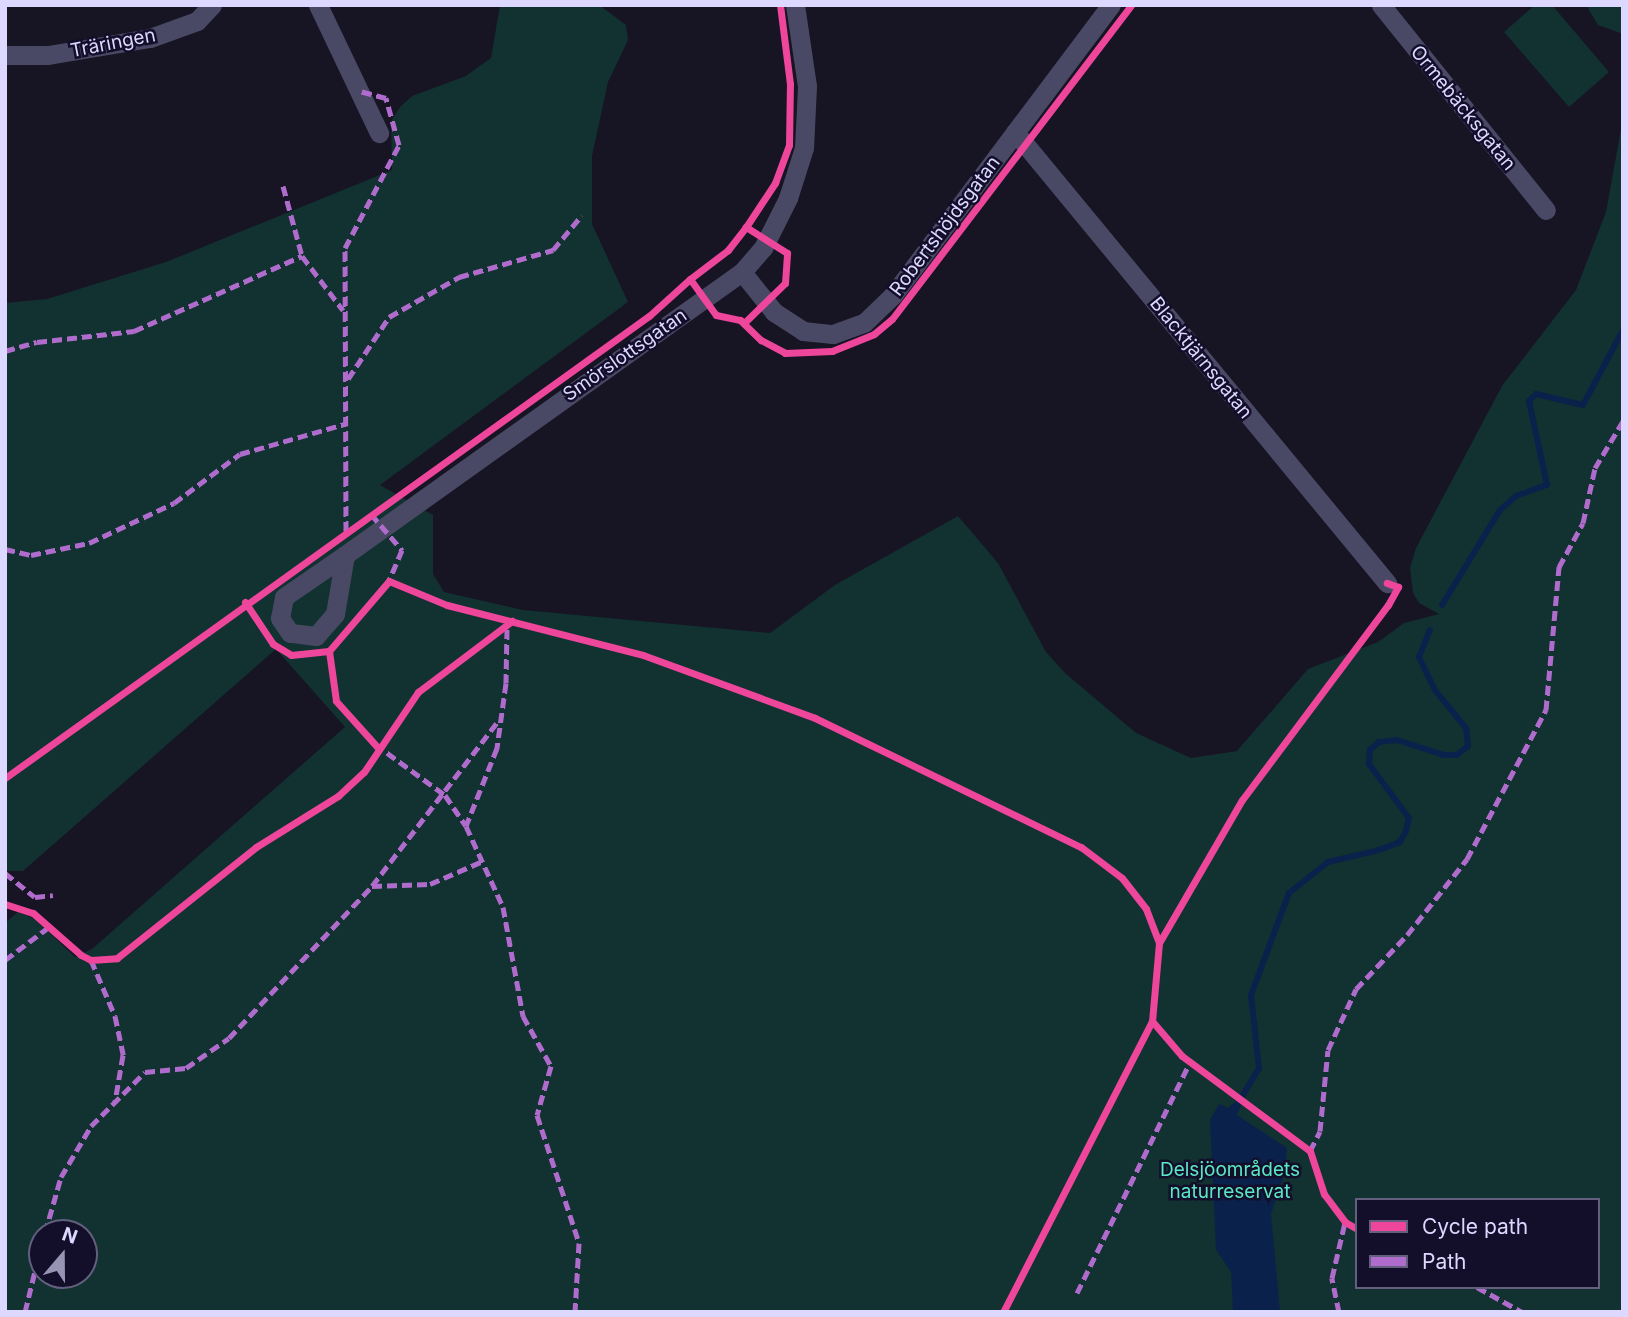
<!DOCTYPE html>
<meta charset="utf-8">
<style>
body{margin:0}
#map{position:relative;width:1628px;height:1317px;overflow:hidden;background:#171424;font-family:Inter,sans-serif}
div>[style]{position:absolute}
.green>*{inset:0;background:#123131}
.water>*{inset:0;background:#0a224b}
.stream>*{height:6px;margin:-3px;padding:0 3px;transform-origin:3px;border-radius:3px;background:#0a224b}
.minor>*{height:19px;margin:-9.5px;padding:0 9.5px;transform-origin:9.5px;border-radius:9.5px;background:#4a4965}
.quiet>*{height:5px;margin-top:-2.5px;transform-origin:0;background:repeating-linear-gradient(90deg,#b06ccc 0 10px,transparent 0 15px)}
.cycleway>*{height:7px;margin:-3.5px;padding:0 3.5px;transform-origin:3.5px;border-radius:3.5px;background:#ed469a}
span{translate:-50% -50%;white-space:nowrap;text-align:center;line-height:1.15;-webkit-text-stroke:5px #130e2a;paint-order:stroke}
.street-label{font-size:19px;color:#dcd8ff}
.park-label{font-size:19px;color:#5ae9c4}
.frame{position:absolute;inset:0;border:7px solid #dcd8ff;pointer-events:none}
.legend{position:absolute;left:1355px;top:1198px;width:245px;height:91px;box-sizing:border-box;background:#130e2a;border:2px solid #635f7f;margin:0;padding:9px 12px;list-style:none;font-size:21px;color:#dcd8ff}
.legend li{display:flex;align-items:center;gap:14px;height:35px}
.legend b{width:35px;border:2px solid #635f7f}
.north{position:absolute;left:28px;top:1219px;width:70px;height:70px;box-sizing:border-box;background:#130e2a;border:2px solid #635f7f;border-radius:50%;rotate:20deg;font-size:19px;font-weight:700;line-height:28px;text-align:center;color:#dcd8ff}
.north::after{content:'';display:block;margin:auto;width:24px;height:32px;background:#9793b2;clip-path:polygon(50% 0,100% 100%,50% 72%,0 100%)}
</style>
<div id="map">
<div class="green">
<div style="clip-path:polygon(evenodd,500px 5px,599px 5px,626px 25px,628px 40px,608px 82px,592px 156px,592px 224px,628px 302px,380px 485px,433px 515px,433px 574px,444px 592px,523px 610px,770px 633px,835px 585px,958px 516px,998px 563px,1046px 652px,1065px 673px,1136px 733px,1191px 758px,1237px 751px,1308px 669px,1378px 642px,1404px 623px,1439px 614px,1419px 603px,1413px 593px,1410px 568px,1416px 548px,1502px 386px,1576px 290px,1606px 212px,1623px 118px,1623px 1312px,5px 1312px,5px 923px,18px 912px,35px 919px,75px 957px,92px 949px,345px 727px,276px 649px,23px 871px,5px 871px,5px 303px,47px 299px,166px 262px,392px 170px,391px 121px,400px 107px,412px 96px,466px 76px,491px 58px,500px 5px,1357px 1200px,1598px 1200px,1598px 1287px,1357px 1287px,1357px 1200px,500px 5px,42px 1233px,84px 1233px,84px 1275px,42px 1275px,42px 1233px)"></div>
<div style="clip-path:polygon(1535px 5px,1552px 5px,1609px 72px,1569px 107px,1504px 32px)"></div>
<div style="clip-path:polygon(1586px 5px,1623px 5px,1623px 34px,1598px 25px)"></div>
</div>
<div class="water">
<div style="clip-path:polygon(1234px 1103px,1241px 1106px,1237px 1115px,1287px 1148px,1285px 1172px,1271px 1214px,1280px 1312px,1233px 1312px,1231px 1272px,1216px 1250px,1210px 1120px,1219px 1104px,1228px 1108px)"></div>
</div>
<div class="stream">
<div style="left:1442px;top:605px;width:111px;rotate:-58.6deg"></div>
<div style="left:1500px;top:510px;width:21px;rotate:-41deg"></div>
<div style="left:1516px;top:496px;width:33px;rotate:-20deg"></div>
<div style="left:1547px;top:485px;width:86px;rotate:-102.1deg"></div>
<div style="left:1529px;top:401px;width:10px;rotate:-45deg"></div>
<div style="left:1536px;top:394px;width:48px;rotate:13.2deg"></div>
<div style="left:1583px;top:405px;width:85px;rotate:-61.9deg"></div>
<div style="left:1237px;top:1105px;width:43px;rotate:-59.3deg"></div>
<div style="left:1259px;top:1068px;width:73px;rotate:-96.3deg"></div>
<div style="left:1251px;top:995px;width:109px;rotate:-69.6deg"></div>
<div style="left:1289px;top:893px;width:50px;rotate:-38.5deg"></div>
<div style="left:1328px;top:862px;width:52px;rotate:-13.2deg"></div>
<div style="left:1379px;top:850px;width:22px;rotate:-21deg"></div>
<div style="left:1400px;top:842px;width:13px;rotate:-61deg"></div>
<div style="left:1406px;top:831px;width:13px;rotate:-77deg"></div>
<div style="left:1409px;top:818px;width:67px;rotate:-126.5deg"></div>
<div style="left:1369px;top:764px;width:14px;rotate:-86deg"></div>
<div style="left:1370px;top:750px;width:12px;rotate:-42deg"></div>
<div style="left:1379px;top:742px;width:18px;rotate:-6deg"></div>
<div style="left:1397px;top:740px;width:49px;rotate:17.7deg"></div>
<div style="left:1444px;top:755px;width:13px"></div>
<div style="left:1457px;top:755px;width:14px;rotate:-39deg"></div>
<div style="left:1468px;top:746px;width:18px;rotate:-96deg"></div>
<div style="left:1466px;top:728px;width:49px;rotate:-129.2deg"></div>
<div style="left:1435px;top:690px;width:37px;rotate:-116deg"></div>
<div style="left:1419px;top:657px;width:29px;rotate:-68deg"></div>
</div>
<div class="minor">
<div style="left:318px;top:5px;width:142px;rotate:64.5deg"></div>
<div style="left:1381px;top:5px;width:263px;rotate:51.2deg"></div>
<div style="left:5px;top:55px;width:43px"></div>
<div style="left:48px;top:55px;width:103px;rotate:-9.5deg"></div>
<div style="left:150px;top:38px;width:50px;rotate:-19.9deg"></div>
<div style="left:197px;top:21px;width:22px;rotate:-47deg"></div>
<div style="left:1015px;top:132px;width:585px;rotate:50.48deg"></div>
<div style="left:742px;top:272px;width:51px;rotate:51.3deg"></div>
<div style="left:774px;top:312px;width:35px;rotate:33deg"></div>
<div style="left:803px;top:331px;width:30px;rotate:6deg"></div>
<div style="left:833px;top:334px;width:33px;rotate:-20deg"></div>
<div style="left:864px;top:323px;width:40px;rotate:-44deg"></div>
<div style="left:893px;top:295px;width:363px;rotate:-53.1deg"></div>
<div style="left:345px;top:555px;width:488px;rotate:-35.5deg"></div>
<div style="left:742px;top:272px;width:32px;rotate:-49deg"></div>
<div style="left:763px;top:248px;width:56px;rotate:-63.4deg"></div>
<div style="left:788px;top:198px;width:52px;rotate:-72.3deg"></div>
<div style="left:804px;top:148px;width:62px;rotate:-87.2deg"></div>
<div style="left:807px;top:86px;width:82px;rotate:-98.4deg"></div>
<div style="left:345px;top:555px;width:60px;rotate:99.6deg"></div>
<div style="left:335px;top:614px;width:29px;rotate:131deg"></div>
<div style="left:316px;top:636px;width:26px;rotate:-173deg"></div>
<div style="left:290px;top:633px;width:18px;rotate:-124deg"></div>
<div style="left:280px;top:618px;width:21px;rotate:-79deg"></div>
<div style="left:284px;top:597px;width:74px;rotate:-34.5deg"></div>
</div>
<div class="quiet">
<div style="left:283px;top:186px;width:73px;rotate:74.8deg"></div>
<div style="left:5px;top:351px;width:33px;rotate:-16deg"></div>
<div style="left:37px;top:342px;width:98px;rotate:-6.5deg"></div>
<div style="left:134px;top:331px;width:184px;rotate:-24.1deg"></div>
<div style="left:302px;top:256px;width:68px;rotate:52.8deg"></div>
<div style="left:348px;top:379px;width:74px;rotate:-56.5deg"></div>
<div style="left:389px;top:317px;width:81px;rotate:-29.7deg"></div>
<div style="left:459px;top:277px;width:98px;rotate:-16deg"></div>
<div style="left:553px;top:250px;width:45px;rotate:-50.4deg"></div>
<div style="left:371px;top:514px;width:48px;rotate:49.3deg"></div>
<div style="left:402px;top:550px;width:34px;rotate:113deg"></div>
<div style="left:346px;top:531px;width:283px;rotate:-90.2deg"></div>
<div style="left:345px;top:248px;width:116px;rotate:-62.3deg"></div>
<div style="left:399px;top:145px;width:49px;rotate:-105.5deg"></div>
<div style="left:386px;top:98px;width:28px;rotate:-165deg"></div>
<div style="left:5px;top:549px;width:27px;rotate:13deg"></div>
<div style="left:31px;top:555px;width:59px;rotate:-11.7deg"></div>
<div style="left:89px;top:543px;width:94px;rotate:-25.2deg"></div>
<div style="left:174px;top:503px;width:82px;rotate:-36.6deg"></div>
<div style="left:240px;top:454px;width:112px;rotate:-16deg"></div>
<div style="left:507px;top:629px;width:54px;rotate:91.1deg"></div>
<div style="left:506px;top:683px;width:66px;rotate:97.9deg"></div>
<div style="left:497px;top:748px;width:84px;rotate:111.7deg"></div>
<div style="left:466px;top:826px;width:89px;rotate:65.4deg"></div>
<div style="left:503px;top:907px;width:111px;rotate:79.6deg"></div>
<div style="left:523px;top:1016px;width:57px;rotate:60.8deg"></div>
<div style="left:551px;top:1066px;width:51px;rotate:105.9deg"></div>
<div style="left:537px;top:1115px;width:135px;rotate:71.8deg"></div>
<div style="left:579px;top:1243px;width:69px;rotate:93.3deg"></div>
<div style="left:375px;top:744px;width:87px;rotate:36.1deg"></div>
<div style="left:445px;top:795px;width:37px;rotate:56deg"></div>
<div style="left:5px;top:873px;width:38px;rotate:39deg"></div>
<div style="left:35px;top:897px;width:18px;rotate:-6deg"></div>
<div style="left:372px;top:886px;width:58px;rotate:-2deg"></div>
<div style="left:430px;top:884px;width:58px;rotate:-23.5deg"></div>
<div style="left:5px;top:960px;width:55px;rotate:-36.9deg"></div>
<div style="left:91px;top:960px;width:61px;rotate:66.8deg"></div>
<div style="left:115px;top:1016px;width:40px;rotate:78deg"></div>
<div style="left:123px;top:1055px;width:48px;rotate:99.7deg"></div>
<div style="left:1310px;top:1151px;width:22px;rotate:-63deg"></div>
<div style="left:1320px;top:1131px;width:81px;rotate:-84.4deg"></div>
<div style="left:1328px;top:1050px;width:67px;rotate:-65.3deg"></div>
<div style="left:1356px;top:989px;width:74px;rotate:-46.6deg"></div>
<div style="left:1407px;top:935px;width:97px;rotate:-51.7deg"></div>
<div style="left:1467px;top:859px;width:169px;rotate:-62.1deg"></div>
<div style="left:1546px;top:710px;width:144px;rotate:-84.8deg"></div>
<div style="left:1559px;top:567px;width:50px;rotate:-61.4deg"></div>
<div style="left:1583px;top:523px;width:56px;rotate:-77.7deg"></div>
<div style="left:1595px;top:468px;width:55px;rotate:-59.2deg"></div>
<div style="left:45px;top:1233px;width:58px;rotate:-74.1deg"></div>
<div style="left:61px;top:1177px;width:59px;rotate:-59.5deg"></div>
<div style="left:91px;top:1126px;width:76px;rotate:-45deg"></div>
<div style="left:145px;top:1072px;width:41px;rotate:-5.6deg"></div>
<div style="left:186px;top:1068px;width:52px;rotate:-34.9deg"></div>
<div style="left:229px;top:1038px;width:209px;rotate:-46.7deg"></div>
<div style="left:372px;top:886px;width:208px;rotate:-52.6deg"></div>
<div style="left:1477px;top:1287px;width:51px;rotate:29.1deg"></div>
<div style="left:1077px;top:1293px;width:257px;rotate:-63.9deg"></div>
<div style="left:25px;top:1312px;width:72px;rotate:-76.3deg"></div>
<div style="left:1339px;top:1312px;width:35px;rotate:-102deg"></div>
<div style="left:1332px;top:1278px;width:57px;rotate:-76.9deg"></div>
</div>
<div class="cycleway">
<div style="left:690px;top:279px;width:48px;rotate:-37.3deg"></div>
<div style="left:728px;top:250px;width:29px;rotate:-52deg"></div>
<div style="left:746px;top:227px;width:53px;rotate:-56.6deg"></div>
<div style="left:775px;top:183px;width:40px;rotate:-69.8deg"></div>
<div style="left:789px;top:145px;width:61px;rotate:-89.1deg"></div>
<div style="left:790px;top:84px;width:80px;rotate:-97.2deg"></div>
<div style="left:744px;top:323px;width:57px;rotate:-44.3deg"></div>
<div style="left:785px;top:283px;width:30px;rotate:-86deg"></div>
<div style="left:787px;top:253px;width:49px;rotate:-147.6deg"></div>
<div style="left:245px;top:602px;width:50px;rotate:56.3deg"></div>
<div style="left:273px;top:644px;width:21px;rotate:31deg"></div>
<div style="left:291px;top:655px;width:38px;rotate:-6deg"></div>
<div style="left:329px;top:651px;width:92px;rotate:-49.4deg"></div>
<div style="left:389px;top:581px;width:63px;rotate:22.5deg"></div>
<div style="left:447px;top:605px;width:202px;rotate:14.3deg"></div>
<div style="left:643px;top:655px;width:183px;rotate:20.1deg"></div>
<div style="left:815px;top:718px;width:296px;rotate:25.9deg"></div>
<div style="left:1081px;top:847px;width:51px;rotate:37.1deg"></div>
<div style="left:1122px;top:878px;width:39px;rotate:52deg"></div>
<div style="left:1146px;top:909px;width:36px;rotate:69deg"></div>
<div style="left:1159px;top:943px;width:78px;rotate:95.1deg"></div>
<div style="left:1152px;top:1021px;width:327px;rotate:117.1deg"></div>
<div style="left:329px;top:651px;width:50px;rotate:82deg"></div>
<div style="left:336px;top:701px;width:64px;rotate:48.1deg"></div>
<div style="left:5px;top:778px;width:793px;rotate:-35.66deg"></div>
<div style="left:649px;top:316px;width:55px;rotate:-42.1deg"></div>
<div style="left:690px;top:279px;width:44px;rotate:54.2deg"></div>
<div style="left:716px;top:315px;width:25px;rotate:12deg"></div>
<div style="left:740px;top:320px;width:29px;rotate:44deg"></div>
<div style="left:761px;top:340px;width:27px;rotate:28deg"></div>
<div style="left:785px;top:353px;width:47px;rotate:-2.4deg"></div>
<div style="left:832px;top:351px;width:45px;rotate:-22deg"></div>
<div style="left:874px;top:334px;width:23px;rotate:-40deg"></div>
<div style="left:892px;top:319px;width:395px;rotate:-52.7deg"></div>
<div style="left:5px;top:904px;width:29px;rotate:18deg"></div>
<div style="left:33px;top:913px;width:64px;rotate:41.2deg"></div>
<div style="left:81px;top:955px;width:11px;rotate:27deg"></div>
<div style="left:91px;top:960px;width:26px;rotate:-4deg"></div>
<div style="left:117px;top:958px;width:178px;rotate:-38.6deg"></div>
<div style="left:256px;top:847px;width:97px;rotate:-31.9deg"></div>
<div style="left:338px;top:796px;width:35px;rotate:-43deg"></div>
<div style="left:364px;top:772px;width:97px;rotate:-56deg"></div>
<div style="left:418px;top:692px;width:118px;rotate:-37.1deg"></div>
<div style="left:1159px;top:943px;width:165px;rotate:-59.9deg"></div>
<div style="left:1242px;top:800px;width:244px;rotate:-53.2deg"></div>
<div style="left:1388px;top:605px;width:21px;rotate:-61deg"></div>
<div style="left:1398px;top:587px;width:12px;rotate:-160deg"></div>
<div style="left:1152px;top:1021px;width:46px;rotate:49.4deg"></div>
<div style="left:1182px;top:1056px;width:159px;rotate:36.6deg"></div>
<div style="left:1310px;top:1151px;width:45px;rotate:72deg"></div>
<div style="left:1324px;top:1194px;width:35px;rotate:53deg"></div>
<div style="left:1345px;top:1222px;width:14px;rotate:30deg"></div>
</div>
<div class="street-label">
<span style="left:113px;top:43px;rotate:-11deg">Träringen</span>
<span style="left:1463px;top:108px;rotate:51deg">Ormebäcksgatan</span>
<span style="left:945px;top:226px;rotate:-53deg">Robertshöjdsgatan</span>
<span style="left:625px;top:355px;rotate:-35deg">Smörslottsgatan</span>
<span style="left:1201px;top:358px;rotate:51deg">Blacktjärnsgatan</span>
</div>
<div class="park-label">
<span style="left:1230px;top:1181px">Delsjöområdets<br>naturreservat</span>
</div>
<div class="frame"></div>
<ul class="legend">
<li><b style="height:9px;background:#ed469a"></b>Cycle path</li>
<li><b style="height:9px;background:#b06ccc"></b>Path</li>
</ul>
<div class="north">N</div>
</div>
